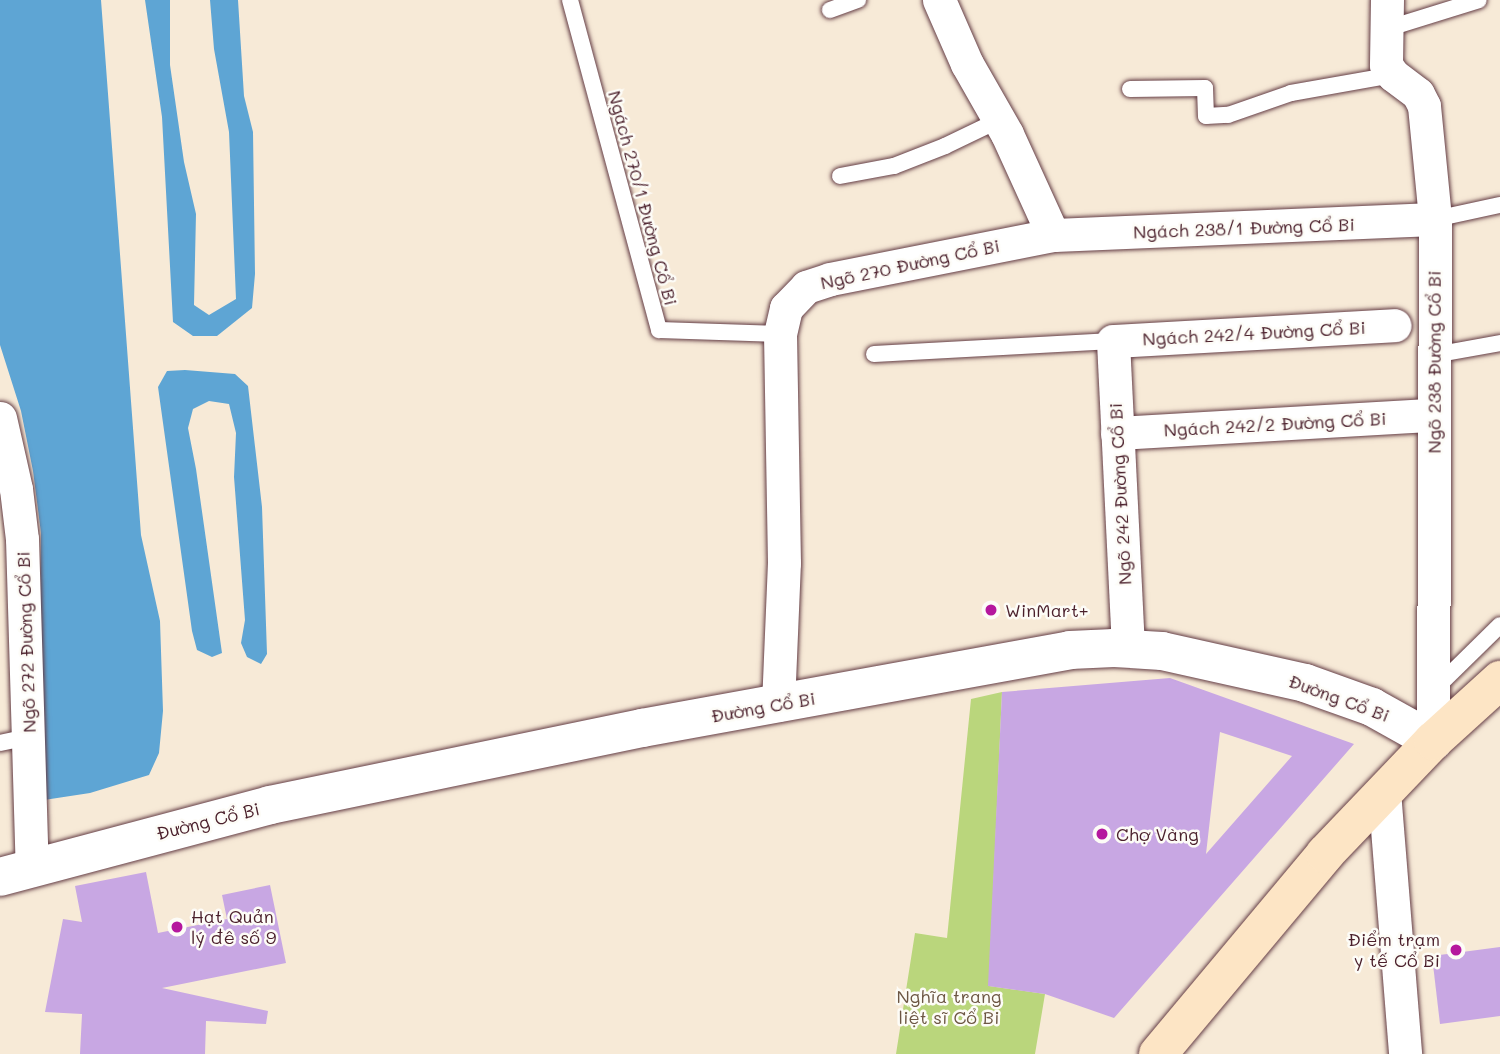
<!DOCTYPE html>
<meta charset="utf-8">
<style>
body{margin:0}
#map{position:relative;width:1500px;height:1054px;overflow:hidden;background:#f7ead7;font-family:Mali,sans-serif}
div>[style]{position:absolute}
.green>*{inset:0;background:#bad67c}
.water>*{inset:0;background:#5ea5d4}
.building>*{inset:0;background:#c8a7e3}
.roads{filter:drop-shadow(0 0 2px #643d45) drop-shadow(0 0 2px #643d45)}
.service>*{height:16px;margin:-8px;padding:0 8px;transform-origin:8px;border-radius:8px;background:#fff}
.minor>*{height:33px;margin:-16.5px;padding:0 16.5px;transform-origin:16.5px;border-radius:16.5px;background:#fff}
.tertiary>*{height:38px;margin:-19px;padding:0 19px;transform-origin:19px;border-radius:19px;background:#fff}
.secondary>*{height:38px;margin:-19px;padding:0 19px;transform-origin:19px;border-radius:19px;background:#fde5c5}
.dots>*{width:19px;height:19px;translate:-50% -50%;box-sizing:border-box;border:4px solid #fdfcf7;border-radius:50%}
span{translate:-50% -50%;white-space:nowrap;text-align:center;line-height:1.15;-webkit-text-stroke:5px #fdfcf7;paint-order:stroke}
.street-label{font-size:18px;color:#4a1f2b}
.poi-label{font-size:18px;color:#4a1f2b}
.left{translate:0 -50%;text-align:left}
.right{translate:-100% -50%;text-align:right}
.park-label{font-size:18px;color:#6c5643}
</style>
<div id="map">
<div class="green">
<div style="clip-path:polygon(1002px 692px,989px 986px,1045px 994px,1035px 1054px,896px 1054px,915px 933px,947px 938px,971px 699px)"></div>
</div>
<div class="water">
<div style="clip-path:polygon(0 0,101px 0,141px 535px,160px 621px,163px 711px,159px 753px,149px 775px,90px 793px,44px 800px,39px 687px,41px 533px,33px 471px,21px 411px,0 345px)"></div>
<div style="clip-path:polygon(145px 0,170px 0,170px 65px,184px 162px,196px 214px,194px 305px,209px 315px,236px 299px,229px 132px,214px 49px,210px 0,238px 0,244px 96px,253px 132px,255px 274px,252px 308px,217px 336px,193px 336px,173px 322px,162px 117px)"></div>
<div style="clip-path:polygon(185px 370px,235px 374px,248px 386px,262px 507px,267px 654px,261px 664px,247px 657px,241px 643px,245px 620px,234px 477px,236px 433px,229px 404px,209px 401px,193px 409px,188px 428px,196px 469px,222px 653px,212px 657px,197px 650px,192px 631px,158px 387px,167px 371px)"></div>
</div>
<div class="building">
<div style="clip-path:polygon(evenodd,1170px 678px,1354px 744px,1114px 1018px,1045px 994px,988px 986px,1002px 692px,1170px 678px,1220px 732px,1292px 756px,1206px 854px,1220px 732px)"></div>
<div style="clip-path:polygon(146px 872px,158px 933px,227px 919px,222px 895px,270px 885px,286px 963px,162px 988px,268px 1011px,266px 1024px,206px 1021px,205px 1054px,80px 1054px,82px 1014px,45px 1012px,63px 919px,82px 922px,75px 886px)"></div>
<div style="clip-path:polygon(1500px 947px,1500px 1016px,1440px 1024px,1432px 956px)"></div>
</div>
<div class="roads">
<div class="service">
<div style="left:570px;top:0;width:342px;rotate:74.9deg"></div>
<div style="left:659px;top:330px;width:121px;rotate:1.9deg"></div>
<div style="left:830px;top:10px;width:30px;rotate:-20deg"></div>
<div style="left:1386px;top:29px;width:97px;rotate:-17.3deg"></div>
<div style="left:1130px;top:89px;width:75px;rotate:-0.8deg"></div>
<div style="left:1205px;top:88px;width:28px;rotate:88deg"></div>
<div style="left:1206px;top:116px;width:22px;rotate:-3deg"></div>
<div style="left:1228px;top:115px;width:67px;rotate:-19.2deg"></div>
<div style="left:1291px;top:93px;width:104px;rotate:-10deg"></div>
<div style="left:840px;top:176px;width:55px;rotate:-10.5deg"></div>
<div style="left:894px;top:166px;width:55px;rotate:-21.4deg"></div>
<div style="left:945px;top:146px;width:60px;rotate:-25.7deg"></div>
<div style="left:1435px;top:219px;width:66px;rotate:-12.2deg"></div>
<div style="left:874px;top:354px;width:239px;rotate:-3.1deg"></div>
<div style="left:1434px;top:355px;width:67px;rotate:-10.3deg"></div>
<div style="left:1437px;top:687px;width:88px;rotate:-44.5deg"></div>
<div style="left:0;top:743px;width:30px;rotate:-12deg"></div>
</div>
<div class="minor">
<div style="left:1387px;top:0;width:65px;rotate:90.9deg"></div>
<div style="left:1386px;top:65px;width:12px;rotate:55deg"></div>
<div style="left:1393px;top:75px;width:31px;rotate:37deg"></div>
<div style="left:1418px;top:94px;width:13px;rotate:63deg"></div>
<div style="left:1424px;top:106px;width:114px;rotate:84.4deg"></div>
<div style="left:1435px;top:219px;width:522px;rotate:90.22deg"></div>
<div style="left:1053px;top:235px;width:382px;rotate:-2.4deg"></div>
<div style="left:0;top:418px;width:73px;rotate:77.3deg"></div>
<div style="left:16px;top:489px;width:50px;rotate:83.2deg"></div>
<div style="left:22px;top:539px;width:328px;rotate:88.3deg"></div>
<div style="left:1117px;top:433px;width:317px;rotate:-3.3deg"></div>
<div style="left:1128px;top:648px;width:307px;rotate:-92.8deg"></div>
<div style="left:1113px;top:341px;width:282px;rotate:-3.2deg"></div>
<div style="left:778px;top:705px;width:142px;rotate:-87.6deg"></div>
<div style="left:784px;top:563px;width:229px;rotate:-91deg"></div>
<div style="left:780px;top:334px;width:27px;rotate:-77deg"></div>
<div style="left:786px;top:308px;width:29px;rotate:-46deg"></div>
<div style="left:806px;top:287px;width:25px;rotate:-18deg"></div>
<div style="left:830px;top:279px;width:227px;rotate:-11.2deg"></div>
<div style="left:1053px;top:235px;width:111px;rotate:-114.5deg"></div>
<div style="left:1007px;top:134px;width:81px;rotate:-119.7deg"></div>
<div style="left:967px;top:64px;width:70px;rotate:-113.6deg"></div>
<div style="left:1384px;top:791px;width:264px;rotate:85.4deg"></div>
</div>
<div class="tertiary">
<div style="left:0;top:877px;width:279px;rotate:-14.9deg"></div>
<div style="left:270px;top:805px;width:380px;rotate:-11.7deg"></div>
<div style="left:642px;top:728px;width:435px;rotate:-10.3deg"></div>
<div style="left:1070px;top:650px;width:44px;rotate:-2.6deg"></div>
<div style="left:1114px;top:648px;width:48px;rotate:3.6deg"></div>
<div style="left:1162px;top:651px;width:147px;rotate:12.6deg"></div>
<div style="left:1305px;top:683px;width:71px;rotate:19.7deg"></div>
<div style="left:1372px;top:707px;width:70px;rotate:29.1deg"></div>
</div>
<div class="secondary">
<div style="left:1158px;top:1054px;width:261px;rotate:-50.1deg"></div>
<div style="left:1325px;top:854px;width:156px;rotate:-46.3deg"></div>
<div style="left:1433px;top:741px;width:91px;rotate:-42.3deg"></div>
</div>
</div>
<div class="dots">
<div style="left:991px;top:610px;background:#b5179e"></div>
<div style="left:1102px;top:834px;background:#b5179e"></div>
<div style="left:177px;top:927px;background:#b5179e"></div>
<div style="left:1456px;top:950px;background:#b5179e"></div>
</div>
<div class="street-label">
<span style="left:643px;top:198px;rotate:75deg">Ngách 270/1 Đường Cổ Bi</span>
<span style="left:1244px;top:228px;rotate:-2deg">Ngách 238/1 Đường Cổ Bi</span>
<span style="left:910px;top:264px;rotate:-12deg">Ngõ 270 Đường Cổ Bi</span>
<span style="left:1254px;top:333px;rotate:-3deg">Ngách 242/4 Đường Cổ Bi</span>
<span style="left:1434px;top:362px;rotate:-90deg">Ngõ 238 Đường Cổ Bi</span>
<span style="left:1275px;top:424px;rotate:-3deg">Ngách 242/2 Đường Cổ Bi</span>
<span style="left:1120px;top:494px;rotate:-93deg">Ngõ 242 Đường Cổ Bi</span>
<span style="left:26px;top:642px;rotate:-92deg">Ngõ 272 Đường Cổ Bi</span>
<span style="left:1339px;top:698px;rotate:20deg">Đường Cổ Bi</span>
<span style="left:763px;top:707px;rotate:-10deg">Đường Cổ Bi</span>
<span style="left:208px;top:821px;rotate:-14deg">Đường Cổ Bi</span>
</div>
<div class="poi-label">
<span class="left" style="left:1005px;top:610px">WinMart+</span>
<span class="left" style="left:1116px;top:834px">Chợ Vàng</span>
<span class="left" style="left:191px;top:927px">Hạt Quản<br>lý đê số 9</span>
<span class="right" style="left:1440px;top:950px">Điểm trạm<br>y tế Cổ Bi</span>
</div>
<div class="park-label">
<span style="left:949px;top:1007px">Nghĩa trang<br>liệt sĩ Cổ Bi</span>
</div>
</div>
